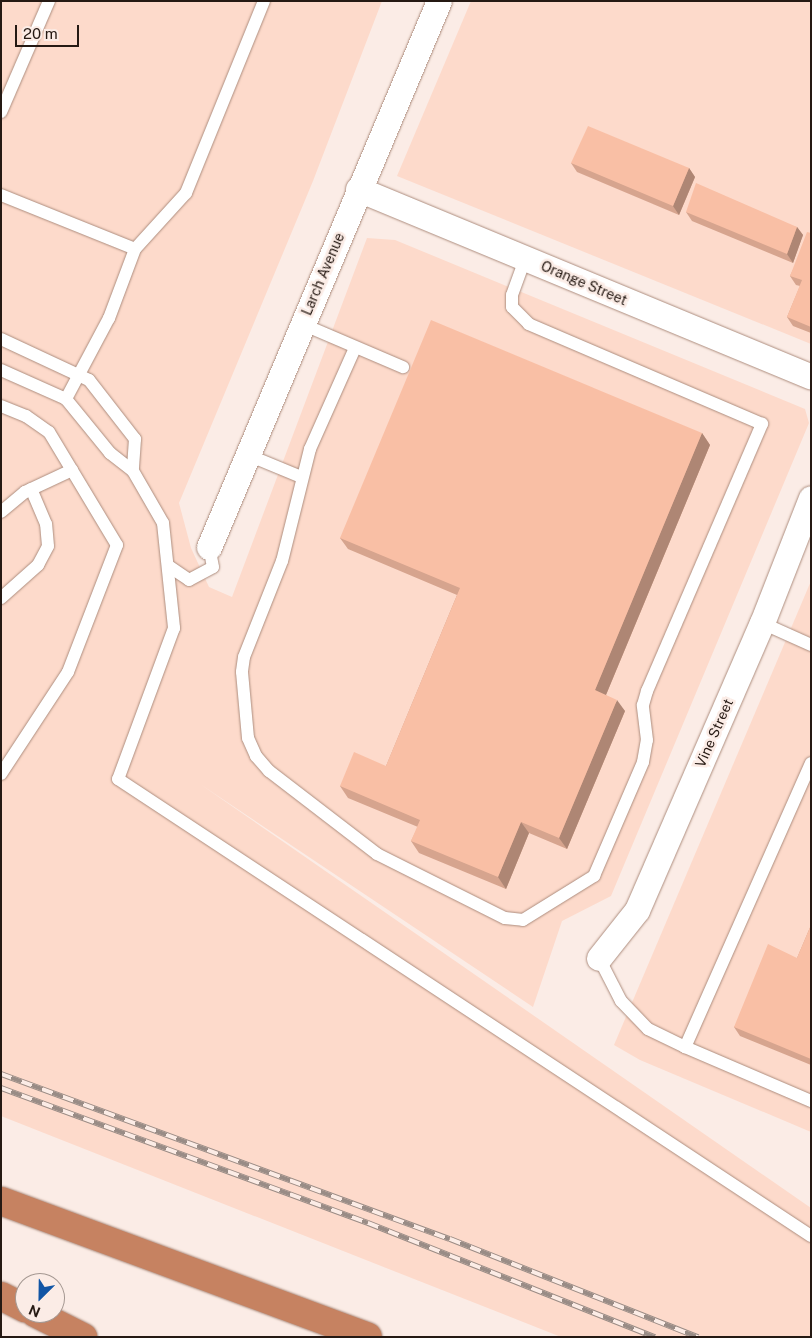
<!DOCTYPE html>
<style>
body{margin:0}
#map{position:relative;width:812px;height:1338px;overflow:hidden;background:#fbece6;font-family:"Public Sans",sans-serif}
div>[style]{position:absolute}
.built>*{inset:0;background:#fddacb}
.roads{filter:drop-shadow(0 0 1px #ad8d7e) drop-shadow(0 0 1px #ad8d7e)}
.lane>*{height:12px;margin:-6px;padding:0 6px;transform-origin:6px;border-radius:6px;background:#fff}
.street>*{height:25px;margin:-12.5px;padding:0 12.5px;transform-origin:12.5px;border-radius:12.5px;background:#fff}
.highway>*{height:28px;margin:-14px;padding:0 14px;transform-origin:14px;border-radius:14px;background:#c68261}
.rail>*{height:5.5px;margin-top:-2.75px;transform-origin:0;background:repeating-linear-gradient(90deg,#fbece6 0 11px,#998c86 0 22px);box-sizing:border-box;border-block:1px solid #998c86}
.wall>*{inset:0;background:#d6a48e}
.shaded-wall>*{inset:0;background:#ae8674}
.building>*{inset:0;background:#f9bfa5}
span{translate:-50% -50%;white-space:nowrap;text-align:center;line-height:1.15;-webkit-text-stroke:5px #fbece6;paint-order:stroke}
.street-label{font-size:14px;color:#251913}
.frame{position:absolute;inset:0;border:2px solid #251913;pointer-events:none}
.north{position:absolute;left:15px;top:1273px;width:50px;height:50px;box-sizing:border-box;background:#fbece6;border:1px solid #a59892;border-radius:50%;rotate:203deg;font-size:14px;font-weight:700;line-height:20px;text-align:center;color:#251913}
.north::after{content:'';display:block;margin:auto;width:18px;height:22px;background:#1155a5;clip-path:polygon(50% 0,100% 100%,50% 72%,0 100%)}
.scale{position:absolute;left:15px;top:25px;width:64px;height:22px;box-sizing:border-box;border:2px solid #251913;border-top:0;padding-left:6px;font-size:15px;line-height:18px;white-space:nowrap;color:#251913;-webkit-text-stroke:4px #fbece6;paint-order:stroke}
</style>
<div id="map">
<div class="built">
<div style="clip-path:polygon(1px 1px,382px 1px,313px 181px,179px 503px,191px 548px,209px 587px,232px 597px,367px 238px,395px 240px,805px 409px,809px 423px,611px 896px,562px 921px,533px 1007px,200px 784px,811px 1208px,811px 1337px,561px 1337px,1px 1116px)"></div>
<div style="clip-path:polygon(471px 1px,811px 1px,811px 344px,397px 176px)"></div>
<div style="clip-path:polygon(811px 581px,811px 1132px,640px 1060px,614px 1045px)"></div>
</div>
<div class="roads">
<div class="lane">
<div style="left:1px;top:112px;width:121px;rotate:-66.6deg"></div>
<div style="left:1px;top:195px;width:144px;rotate:21.9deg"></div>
<div style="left:135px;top:249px;width:74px;rotate:110.6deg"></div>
<div style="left:109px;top:318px;width:92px;rotate:118deg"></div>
<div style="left:135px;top:249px;width:76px;rotate:-47.7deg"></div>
<div style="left:186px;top:193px;width:207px;rotate:-67.9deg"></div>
<div style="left:302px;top:324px;width:110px;rotate:23.1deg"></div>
<div style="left:1px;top:339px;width:97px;rotate:25deg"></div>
<div style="left:89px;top:380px;width:75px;rotate:52.1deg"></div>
<div style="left:135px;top:439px;width:32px;rotate:94deg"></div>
<div style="left:355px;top:348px;width:111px;rotate:114deg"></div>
<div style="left:310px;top:449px;width:115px;rotate:104deg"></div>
<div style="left:282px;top:561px;width:103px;rotate:111.6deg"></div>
<div style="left:244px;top:657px;width:15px;rotate:98deg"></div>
<div style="left:242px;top:672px;width:66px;rotate:84.8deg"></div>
<div style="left:248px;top:738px;width:20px;rotate:66deg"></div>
<div style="left:256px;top:756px;width:20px;rotate:49deg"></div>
<div style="left:269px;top:771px;width:136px;rotate:37.5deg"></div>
<div style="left:377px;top:854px;width:143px;rotate:26.6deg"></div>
<div style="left:505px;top:918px;width:18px;rotate:6deg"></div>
<div style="left:523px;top:920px;width:84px;rotate:-31.8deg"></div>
<div style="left:594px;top:876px;width:124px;rotate:-66.7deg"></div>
<div style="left:643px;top:762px;width:22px;rotate:-80deg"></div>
<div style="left:647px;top:740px;width:35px;rotate:-97deg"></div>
<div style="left:643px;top:705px;width:15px;rotate:-74deg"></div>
<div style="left:647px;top:691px;width:291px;rotate:-66.7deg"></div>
<div style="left:762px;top:424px;width:254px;rotate:-156.8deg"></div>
<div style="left:529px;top:324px;width:24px;rotate:-135deg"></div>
<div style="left:512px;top:307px;width:12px;rotate:-90deg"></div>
<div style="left:512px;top:295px;width:38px;rotate:-70deg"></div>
<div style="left:1px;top:370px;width:71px;rotate:24deg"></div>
<div style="left:66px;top:399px;width:70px;rotate:50.8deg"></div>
<div style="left:110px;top:453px;width:29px;rotate:38deg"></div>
<div style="left:133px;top:471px;width:60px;rotate:60deg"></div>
<div style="left:163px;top:523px;width:106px;rotate:84deg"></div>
<div style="left:174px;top:628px;width:161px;rotate:110.3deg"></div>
<div style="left:118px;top:779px;width:830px;rotate:33.4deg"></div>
<div style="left:1px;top:406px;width:27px;rotate:22deg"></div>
<div style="left:26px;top:416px;width:28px;rotate:35deg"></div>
<div style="left:49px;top:432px;width:132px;rotate:59deg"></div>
<div style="left:117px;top:545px;width:136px;rotate:111.1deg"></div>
<div style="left:68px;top:672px;width:122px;rotate:123.3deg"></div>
<div style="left:248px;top:455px;width:57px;rotate:22.5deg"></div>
<div style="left:1px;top:512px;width:31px;rotate:-40deg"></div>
<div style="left:25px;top:492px;width:52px;rotate:-25.1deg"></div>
<div style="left:170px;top:567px;width:23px;rotate:34deg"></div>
<div style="left:189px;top:580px;width:27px;rotate:-28deg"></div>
<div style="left:213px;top:567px;width:20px;rotate:-101deg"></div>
<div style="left:1px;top:598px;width:50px;rotate:-41.7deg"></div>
<div style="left:38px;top:565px;width:21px;rotate:-62deg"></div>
<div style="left:48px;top:546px;width:22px;rotate:-95deg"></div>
<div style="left:46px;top:524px;width:38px;rotate:-113deg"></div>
<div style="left:762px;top:623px;width:54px;rotate:24.2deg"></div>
<div style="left:811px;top:763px;width:311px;rotate:113.9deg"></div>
<div style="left:685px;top:1047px;width:137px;rotate:23.2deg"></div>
<div style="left:599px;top:958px;width:48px;rotate:62.9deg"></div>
<div style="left:621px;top:1001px;width:39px;rotate:46deg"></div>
<div style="left:648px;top:1029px;width:41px;rotate:25.9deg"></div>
</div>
<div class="street">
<div style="left:358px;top:189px;width:490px;rotate:22.5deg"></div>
<div style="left:209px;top:547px;width:592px;rotate:-67.16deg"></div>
<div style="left:599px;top:958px;width:61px;rotate:-51.6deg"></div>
<div style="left:637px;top:910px;width:313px;rotate:-66.5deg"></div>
<div style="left:762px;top:623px;width:134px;rotate:-68.6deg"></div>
</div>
<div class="highway">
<div style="left:1px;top:1201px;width:391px;rotate:20.3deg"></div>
<div style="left:1px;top:1296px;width:27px;rotate:27deg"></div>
<div style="left:35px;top:1313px;width:54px;rotate:26.6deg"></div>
</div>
</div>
<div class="rail">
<div style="left:1px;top:1074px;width:478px;rotate:20.2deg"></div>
<div style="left:450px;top:1239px;width:267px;rotate:21.6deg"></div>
<div style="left:1px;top:1088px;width:391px;rotate:20.2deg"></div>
<div style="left:368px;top:1223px;width:309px;rotate:21.7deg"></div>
</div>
<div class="wall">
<div style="clip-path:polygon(571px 163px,689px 168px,695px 177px,679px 215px,577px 172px)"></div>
<div style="clip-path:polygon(686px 212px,797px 227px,803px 235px,793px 263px,692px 221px)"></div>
<div style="clip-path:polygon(811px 233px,811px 333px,793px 326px,787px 317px,800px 286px,796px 285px,790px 276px)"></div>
<div style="clip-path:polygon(702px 433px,710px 445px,606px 695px,625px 711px,567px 849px,529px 833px,506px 889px,419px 853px,411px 841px,418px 827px,348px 798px,340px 786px,386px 766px,457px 595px,348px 549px,340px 538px)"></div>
<div style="clip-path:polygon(811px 925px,811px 1065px,740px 1036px,734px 1027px,797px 958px)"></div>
</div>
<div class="shaded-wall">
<div style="clip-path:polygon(689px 168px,695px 177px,679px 215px,673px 206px)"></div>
<div style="clip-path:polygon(797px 227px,803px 235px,793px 263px,787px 254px)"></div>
<div style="clip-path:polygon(702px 433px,710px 445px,603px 702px,595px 690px)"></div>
<div style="clip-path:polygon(617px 700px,625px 711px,567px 849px,559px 838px)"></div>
<div style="clip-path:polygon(521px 822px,529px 833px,506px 889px,498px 877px)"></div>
</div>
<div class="building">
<div style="clip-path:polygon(588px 126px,689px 168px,673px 206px,571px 163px)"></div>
<div style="clip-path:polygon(696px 183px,797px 227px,787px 254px,686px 212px)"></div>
<div style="clip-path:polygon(807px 232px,811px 233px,811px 327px,787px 317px,802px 280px,790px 276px)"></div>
<div style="clip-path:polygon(431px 320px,702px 433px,595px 690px,617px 700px,559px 838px,521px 822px,498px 877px,411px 841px,420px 820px,340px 786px,354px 752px,386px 766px,460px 588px,340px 538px)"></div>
<div style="clip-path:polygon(811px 925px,811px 1059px,734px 1027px,768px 944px,797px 958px)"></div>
</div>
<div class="street-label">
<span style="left:323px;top:274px;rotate:-67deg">Larch Avenue</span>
<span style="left:584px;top:283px;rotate:23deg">Orange Street</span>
<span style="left:714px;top:733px;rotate:-66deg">Vine Street</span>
</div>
<div class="frame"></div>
<div class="north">N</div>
<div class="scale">20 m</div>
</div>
